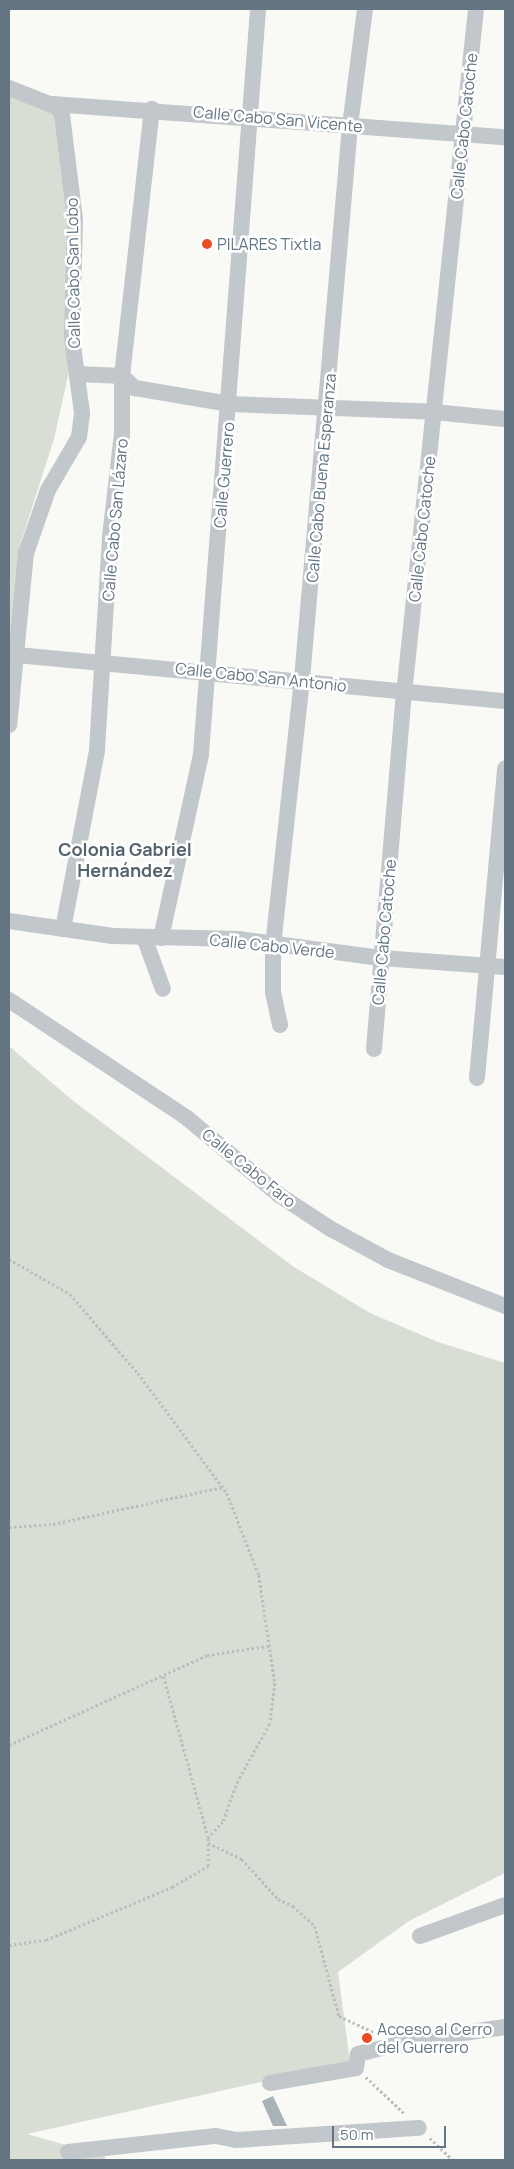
<!DOCTYPE html>
<meta charset="utf-8">
<style>
body{margin:0}
#map{position:relative;width:514px;height:2169px;overflow:hidden;background:#f9f9f6;font-family:Manrope,sans-serif}
div>[style]{position:absolute}
.green>*{inset:0;background:#d9ded5}
.building>*{inset:0;background:#a9b2b8}
.path>*{height:2.5px;margin-top:-1.25px;transform-origin:0;background:repeating-linear-gradient(90deg,#babec1 0 2.5px,transparent 0 5px)}
.street>*{height:16px;margin:-8px;padding:0 8px;transform-origin:8px;border-radius:8px;background:#c2c7cb}
.dots>*{width:14px;height:14px;translate:-50% -50%;box-sizing:border-box;border:2px solid #fff;border-radius:50%}
span{translate:-50% -50%;white-space:nowrap;text-align:center;line-height:1.15;-webkit-text-stroke:5px #fff;paint-order:stroke}
.street-label{font-size:16px;color:#637583}
.poi-label{font-size:16px;color:#637583}
.left{translate:0 -50%;text-align:left}
.neighbourhood-label{font-size:18px;color:#55636d;font-weight:700}
.frame{position:absolute;inset:0;border:10px solid #637583;pointer-events:none}
.scale{position:absolute;left:332px;top:2126px;width:114px;height:22px;box-sizing:border-box;border:2px solid #637583;border-top:0;padding-left:6px;font-size:15px;line-height:18px;white-space:nowrap;color:#637583;-webkit-text-stroke:4px #fff;paint-order:stroke}
</style>
<div id="map">
<div class="green">
<div style="clip-path:polygon(9px 91px,55px 114px,72px 216px,69px 371px,54px 439px,21px 542px,9px 645px)"></div>
<div style="clip-path:polygon(9px 1046px,72px 1100px,294px 1267px,370px 1313px,438px 1342px,505px 1363px,505px 1873px,409px 1921px,338px 1972px,350px 2062px,27px 2134px,105px 2156px,105px 2160px,9px 2160px)"></div>
</div>
<div class="building">
<div style="clip-path:polygon(273px 2096px,287px 2126px,273px 2126px,262px 2101px)"></div>
</div>
<div class="path">
<div style="left:9px;top:1259px;width:70px;rotate:29.8deg"></div>
<div style="left:70px;top:1294px;width:104px;rotate:49.3deg"></div>
<div style="left:138px;top:1373px;width:149px;rotate:53.4deg"></div>
<div style="left:227px;top:1493px;width:88px;rotate:68.7deg"></div>
<div style="left:259px;top:1575px;width:109px;rotate:81.6deg"></div>
<div style="left:275px;top:1683px;width:41px;rotate:97deg"></div>
<div style="left:270px;top:1724px;width:65px;rotate:119.3deg"></div>
<div style="left:238px;top:1781px;width:44px;rotate:110.1deg"></div>
<div style="left:223px;top:1822px;width:22px;rotate:133deg"></div>
<div style="left:9px;top:1527px;width:44px;rotate:-3.9deg"></div>
<div style="left:53px;top:1524px;width:174px;rotate:-12.3deg"></div>
<div style="left:9px;top:1745px;width:217px;rotate:-24.4deg"></div>
<div style="left:207px;top:1655px;width:63px;rotate:-8.3deg"></div>
<div style="left:208px;top:1843px;width:38px;rotate:25deg"></div>
<div style="left:242px;top:1859px;width:54px;rotate:48deg"></div>
<div style="left:278px;top:1899px;width:17px;rotate:25deg"></div>
<div style="left:293px;top:1906px;width:30px;rotate:42deg"></div>
<div style="left:315px;top:1926px;width:93px;rotate:75.1deg"></div>
<div style="left:339px;top:2016px;width:40px;rotate:25deg"></div>
<div style="left:9px;top:1945px;width:37px;rotate:-8deg"></div>
<div style="left:46px;top:1940px;width:137px;rotate:-22.8deg"></div>
<div style="left:172px;top:1887px;width:42px;rotate:-30.3deg"></div>
<div style="left:208px;top:1866px;width:28px;rotate:-90deg"></div>
<div style="left:208px;top:1838px;width:168px;rotate:-105.5deg"></div>
<div style="left:366px;top:2077px;width:52px;rotate:43.5deg"></div>
<div style="left:430px;top:2138px;width:32px;rotate:44deg"></div>
</div>
<div class="street">
<div style="left:9px;top:88px;width:52px;rotate:21.6deg"></div>
<div style="left:57px;top:107px;width:9px;rotate:58deg"></div>
<div style="left:62px;top:115px;width:106px;rotate:82.9deg"></div>
<div style="left:75px;top:220px;width:118px;rotate:91.5deg"></div>
<div style="left:72px;top:338px;width:76px;rotate:82.4deg"></div>
<div style="left:82px;top:413px;width:24px;rotate:97deg"></div>
<div style="left:79px;top:437px;width:61px;rotate:120.3deg"></div>
<div style="left:48px;top:490px;width:67px;rotate:109.2deg"></div>
<div style="left:26px;top:553px;width:173px;rotate:95.6deg"></div>
<div style="left:52px;top:104px;width:454px;rotate:4.2deg"></div>
<div style="left:77px;top:374px;width:45px;rotate:2.5deg"></div>
<div style="left:122px;top:376px;width:18px;rotate:43deg"></div>
<div style="left:135px;top:388px;width:96px;rotate:9.6deg"></div>
<div style="left:230px;top:404px;width:204px;rotate:2.2deg"></div>
<div style="left:434px;top:412px;width:71px;rotate:5.6deg"></div>
<div style="left:17px;top:655px;width:490px;rotate:5.4deg"></div>
<div style="left:9px;top:921px;width:105px;rotate:8.2deg"></div>
<div style="left:113px;top:936px;width:125px;rotate:1.4deg"></div>
<div style="left:238px;top:939px;width:144px;rotate:7.6deg"></div>
<div style="left:381px;top:958px;width:124px;rotate:4.2deg"></div>
<div style="left:63px;top:929px;width:182px;rotate:-79.2deg"></div>
<div style="left:97px;top:750px;width:213px;rotate:-86.5deg"></div>
<div style="left:110px;top:537px;width:104px;rotate:-83.4deg"></div>
<div style="left:122px;top:434px;width:58px;rotate:-90deg"></div>
<div style="left:122px;top:376px;width:269px;rotate:-83.6deg"></div>
<div style="left:144px;top:937px;width:55px;rotate:69.9deg"></div>
<div style="left:161px;top:938px;width:188px;rotate:-77.7deg"></div>
<div style="left:201px;top:754px;width:747px;rotate:-85.62deg"></div>
<div style="left:9px;top:1000px;width:214px;rotate:33.5deg"></div>
<div style="left:187px;top:1118px;width:120px;rotate:39.9deg"></div>
<div style="left:279px;top:1195px;width:62px;rotate:33.2deg"></div>
<div style="left:331px;top:1229px;width:65px;rotate:28.5deg"></div>
<div style="left:388px;top:1260px;width:126px;rotate:21.5deg"></div>
<div style="left:280px;top:1025px;width:33px;rotate:-102deg"></div>
<div style="left:273px;top:993px;width:47px;rotate:-90deg"></div>
<div style="left:273px;top:946px;width:269px;rotate:-83.8deg"></div>
<div style="left:302px;top:679px;width:555px;rotate:-85.04deg"></div>
<div style="left:350px;top:126px;width:118px;rotate:-82.7deg"></div>
<div style="left:374px;top:1049px;width:356px;rotate:-85.2deg"></div>
<div style="left:404px;top:694px;width:689px;rotate:-84deg"></div>
<div style="left:477px;top:1078px;width:311px;rotate:-84.8deg"></div>
<div style="left:420px;top:1936px;width:90px;rotate:-20deg"></div>
<div style="left:270px;top:2083px;width:87px;rotate:-9.9deg"></div>
<div style="left:356px;top:2068px;width:14px;rotate:-82deg"></div>
<div style="left:358px;top:2054px;width:58px;rotate:-14deg"></div>
<div style="left:414px;top:2040px;width:92px;rotate:-8.1deg"></div>
<div style="left:68px;top:2152px;width:149px;rotate:-6.2deg"></div>
<div style="left:216px;top:2136px;width:20px;rotate:11deg"></div>
<div style="left:236px;top:2140px;width:183px;rotate:-3.8deg"></div>
</div>
<div class="dots">
<div style="left:207px;top:244px;background:#eb4c24"></div>
<div style="left:367px;top:2038px;background:#eb4c24"></div>
</div>
<div class="street-label">
<span style="left:278px;top:119px;rotate:5deg">Calle Cabo San Vicente</span>
<span style="left:464px;top:126px;rotate:-84deg">Calle Cabo Catoche</span>
<span style="left:73px;top:273px;rotate:-91deg">Calle Cabo San Lobo</span>
<span style="left:224px;top:475px;rotate:-85deg">Calle Guerrero</span>
<span style="left:321px;top:478px;rotate:-85deg">Calle Cabo Buena Esperanza</span>
<span style="left:115px;top:520px;rotate:-85deg">Calle Cabo San Lázaro</span>
<span style="left:422px;top:529px;rotate:-84deg">Calle Cabo Catoche</span>
<span style="left:261px;top:677px;rotate:6deg">Calle Cabo San Antonio</span>
<span style="left:384px;top:932px;rotate:-85deg">Calle Cabo Catoche</span>
<span style="left:272px;top:946px;rotate:6deg">Calle Cabo Verde</span>
<span style="left:249px;top:1168px;rotate:39deg">Calle Cabo Faro</span>
</div>
<div class="poi-label">
<span class="left" style="left:217px;top:244px">PILARES Tixtla</span>
<span class="left" style="left:377px;top:2038px">Acceso al Cerro<br>del Guerrero</span>
</div>
<div class="neighbourhood-label">
<span style="left:125px;top:860px">Colonia Gabriel<br>Hernández</span>
</div>
<div class="frame"></div>
<div class="scale">50 m</div>
</div>
